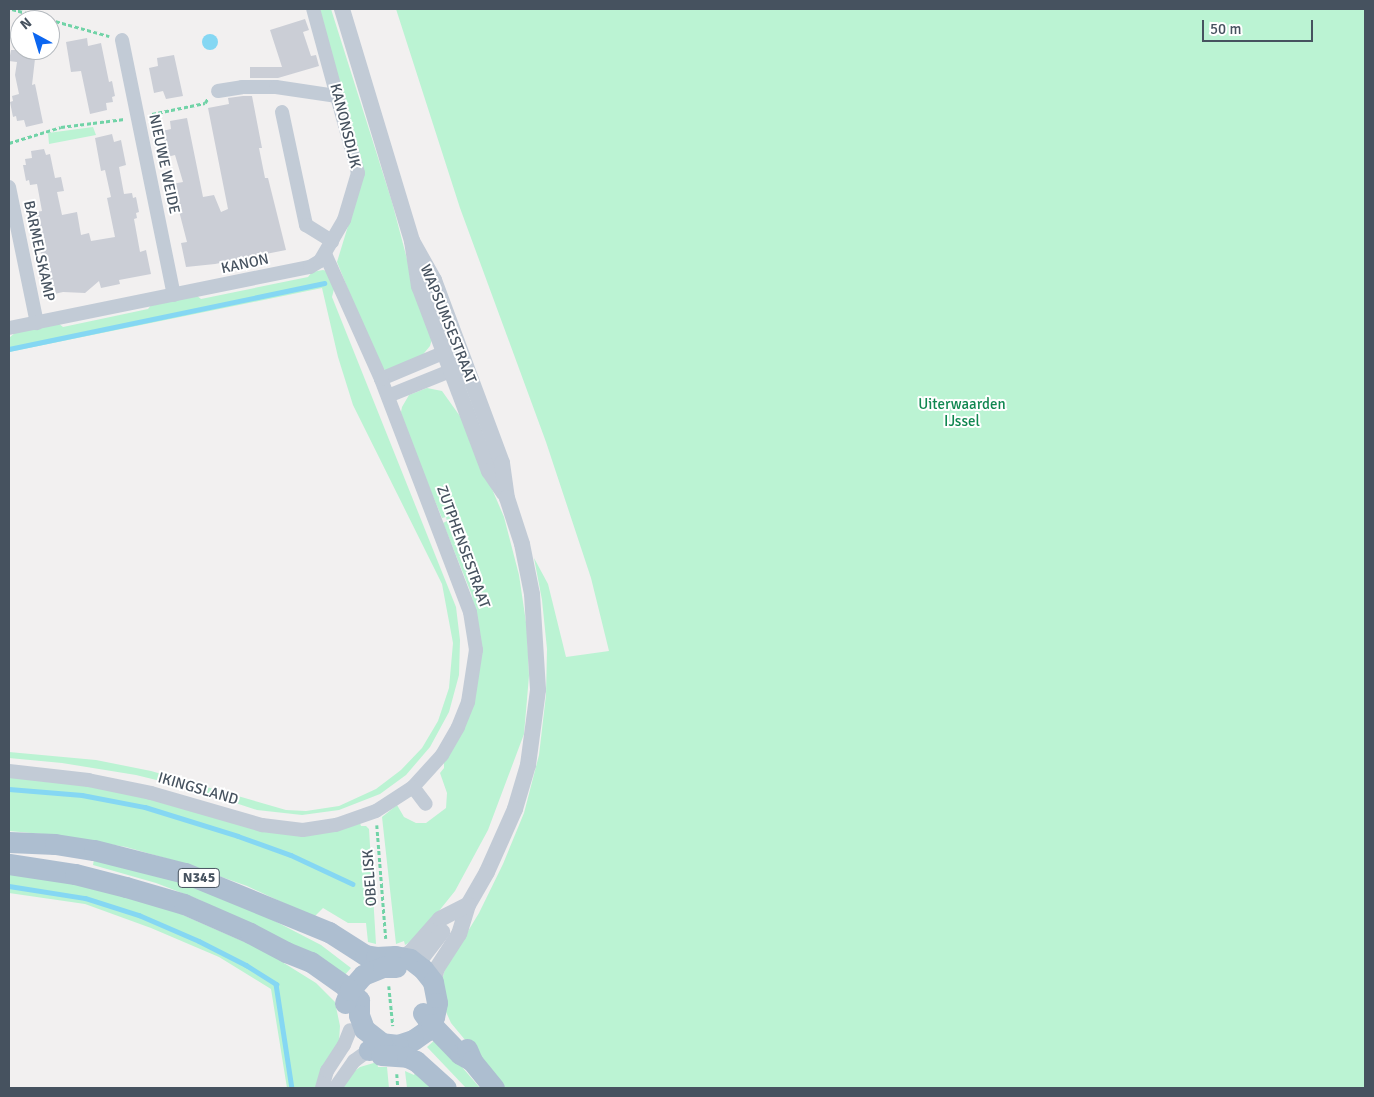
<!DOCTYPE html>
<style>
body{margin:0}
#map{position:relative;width:1374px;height:1097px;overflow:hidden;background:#f2f0f0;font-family:Signika,sans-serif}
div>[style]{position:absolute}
.green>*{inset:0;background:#bbf3d3}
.water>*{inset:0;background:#85d7f3}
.round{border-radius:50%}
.stream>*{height:4.5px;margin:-2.25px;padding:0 2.25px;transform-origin:2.25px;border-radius:2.25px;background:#85d7f3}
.building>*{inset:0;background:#cbced6}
.path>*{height:2.5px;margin-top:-1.25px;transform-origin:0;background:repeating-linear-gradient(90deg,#71d3a7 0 4px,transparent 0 6.5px)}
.minor>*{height:14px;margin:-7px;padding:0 7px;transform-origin:7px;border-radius:7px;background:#c2cbd6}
.tertiary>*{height:16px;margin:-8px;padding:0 8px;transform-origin:8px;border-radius:8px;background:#c2cbd6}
.primary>*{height:21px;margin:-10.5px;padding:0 10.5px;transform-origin:10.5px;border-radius:10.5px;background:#adbed0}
span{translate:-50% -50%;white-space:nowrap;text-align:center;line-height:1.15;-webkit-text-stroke:4px #fff;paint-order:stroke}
.shield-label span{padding:1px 4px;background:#fff;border:1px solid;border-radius:4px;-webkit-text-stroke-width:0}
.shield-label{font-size:14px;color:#46525f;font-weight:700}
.street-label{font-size:15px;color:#46525f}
.park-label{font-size:15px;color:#108750}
.frame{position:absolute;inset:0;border:10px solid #46525f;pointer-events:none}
.north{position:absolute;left:10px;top:10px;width:50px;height:50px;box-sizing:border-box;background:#fff;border:1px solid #b5babf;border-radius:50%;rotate:321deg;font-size:14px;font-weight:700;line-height:20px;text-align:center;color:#46525f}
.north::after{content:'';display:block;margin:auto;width:18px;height:22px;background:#0c66f0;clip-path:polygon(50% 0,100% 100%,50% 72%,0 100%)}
.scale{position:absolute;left:1202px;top:20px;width:111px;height:22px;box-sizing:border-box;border:2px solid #46525f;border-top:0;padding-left:6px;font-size:15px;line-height:18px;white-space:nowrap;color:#46525f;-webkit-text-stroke:4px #fff;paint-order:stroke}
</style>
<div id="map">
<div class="green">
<div style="clip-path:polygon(318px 9px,331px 9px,392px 202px,412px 278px,432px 339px,430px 346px,420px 358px,386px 371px,378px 364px,337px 262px,363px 177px)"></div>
<div style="clip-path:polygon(396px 9px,1365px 9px,1365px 1088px,505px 1088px,451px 1023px,443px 1005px,442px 980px,445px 969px,479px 913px,503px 864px,524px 813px,539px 755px,546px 695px,547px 649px,542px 600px,534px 558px,548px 584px,566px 657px,609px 651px,591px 578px,546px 442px,460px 208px)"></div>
<div style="clip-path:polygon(93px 127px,96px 135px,49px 144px,48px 133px)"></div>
<div style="clip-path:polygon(323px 270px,327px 271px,335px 285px,332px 297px,456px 607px,460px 640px,459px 675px,449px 712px,430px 747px,406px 775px,380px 794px,339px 810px,302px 815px,257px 810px,193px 789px,136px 775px,62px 763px,9px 758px,9px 752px,96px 760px,151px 771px,286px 810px,306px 811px,339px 806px,376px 789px,401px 770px,422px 748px,438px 721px,449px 688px,453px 643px,442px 584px,353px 405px,338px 357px,322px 288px,9px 352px,9px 338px,16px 332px,58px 323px,63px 327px,148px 309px,152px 304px,196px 295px,201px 299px,308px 277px,312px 272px)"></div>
<div style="clip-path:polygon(427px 388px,442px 391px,462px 419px,504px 517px,519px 575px,527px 629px,529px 676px,524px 734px,488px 830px,455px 891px,418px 937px,405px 945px,404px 941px,396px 944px,382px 817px,397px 805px,404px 817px,416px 823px,426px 823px,446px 808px,447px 793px,440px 773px,444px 768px,444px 760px,464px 726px,475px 610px,471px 593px,443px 523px,447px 521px,446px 517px,442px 518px,400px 417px,402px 407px,409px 395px)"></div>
<div style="clip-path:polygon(9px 777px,110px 788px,248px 827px,360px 823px,361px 826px,366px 826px,369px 829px,376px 944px,368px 942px,366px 923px,348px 923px,323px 908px,314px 917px,247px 886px,179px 862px,126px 847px,55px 835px,9px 831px)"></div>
<div style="clip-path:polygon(94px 859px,184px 883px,265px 916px,321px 945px,351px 968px,343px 977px,200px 900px,156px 883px,93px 865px)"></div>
<div style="clip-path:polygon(9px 868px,144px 898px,263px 950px,316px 983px,335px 1002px,340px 1026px,339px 1041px,317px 1088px,287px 1088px,271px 989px,219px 957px,151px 928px,85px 904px,9px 893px)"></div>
<div style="clip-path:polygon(436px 1039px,462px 1067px,480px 1088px,466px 1088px,427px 1047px)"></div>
<div style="clip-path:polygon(377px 1062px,378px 1067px,387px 1067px,389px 1088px,341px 1088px,352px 1073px,360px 1067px)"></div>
<div style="clip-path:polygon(405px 1071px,414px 1075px,416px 1071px,435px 1088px,407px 1088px)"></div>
</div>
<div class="water">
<div class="round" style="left:202px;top:34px;width:16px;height:16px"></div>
</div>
<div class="stream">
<div style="left:9px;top:349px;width:322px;rotate:-11.8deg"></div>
<div style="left:9px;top:789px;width:73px;rotate:4.7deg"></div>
<div style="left:82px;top:795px;width:64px;rotate:10.8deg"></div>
<div style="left:145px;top:807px;width:97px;rotate:17.3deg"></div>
<div style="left:238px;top:836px;width:56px;rotate:19.7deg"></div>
<div style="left:291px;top:855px;width:68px;rotate:25.1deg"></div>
<div style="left:9px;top:886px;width:77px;rotate:9deg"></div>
<div style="left:85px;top:898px;width:57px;rotate:17.5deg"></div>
<div style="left:139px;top:915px;width:65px;rotate:23.4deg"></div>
<div style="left:199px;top:941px;width:53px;rotate:27.1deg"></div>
<div style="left:246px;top:965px;width:36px;rotate:32deg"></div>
<div style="left:276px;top:984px;width:105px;rotate:81.3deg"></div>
</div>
<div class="building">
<div style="clip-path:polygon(305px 19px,309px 30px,303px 32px,311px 56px,316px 55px,319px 66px,278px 78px,250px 78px,250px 67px,282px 67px,270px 30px)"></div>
<div style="clip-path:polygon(87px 38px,88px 46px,101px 43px,109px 82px,112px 81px,115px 96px,112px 97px,113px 102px,106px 103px,107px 110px,90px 114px,81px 71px,71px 72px,66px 42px)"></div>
<div style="clip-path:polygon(11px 50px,36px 50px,32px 85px,35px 84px,43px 123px,26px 127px,24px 120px,17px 121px,16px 116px,13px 117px,10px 102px,13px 101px,12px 96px,19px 94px,15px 75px,17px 62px,9px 61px)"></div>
<div style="clip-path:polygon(174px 55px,183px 96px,166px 99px,163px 91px,154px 93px,149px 68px,158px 66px,157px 58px)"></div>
<div style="clip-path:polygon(243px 96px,252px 96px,262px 148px,259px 148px,265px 178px,268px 178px,286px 250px,215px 264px,186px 267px,181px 243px,187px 242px,172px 184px,183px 182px,175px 155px,167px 157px,162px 131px,171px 129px,170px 121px,187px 118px,203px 197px,214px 195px,221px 212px,228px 209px,208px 108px,229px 104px,228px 98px)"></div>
<div style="clip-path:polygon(112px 134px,114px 142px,121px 140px,126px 165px,119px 167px,124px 194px,132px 193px,133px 198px,136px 197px,139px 212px,136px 213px,137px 218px,134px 219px,140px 252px,146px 250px,151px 274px,119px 280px,120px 284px,101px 288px,99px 281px,85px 293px,63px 292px,50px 295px,33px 218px,36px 217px,36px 212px,42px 211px,37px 184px,30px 185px,29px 180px,26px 181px,23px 165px,26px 165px,25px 159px,32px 158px,31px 151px,44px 149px,46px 155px,50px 154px,55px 178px,61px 177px,64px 191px,57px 192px,62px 215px,77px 212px,81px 235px,89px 233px,91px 241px,115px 237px,107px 198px,111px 197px,105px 170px,101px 171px,95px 138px)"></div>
</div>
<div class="path">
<div style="left:12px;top:9px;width:101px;rotate:15.6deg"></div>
<div style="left:152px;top:114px;width:54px;rotate:-11.7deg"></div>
<div style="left:205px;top:103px;width:6px;rotate:-59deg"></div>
<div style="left:9px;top:143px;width:54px;rotate:-17.1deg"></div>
<div style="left:61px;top:127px;width:64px;rotate:-7.2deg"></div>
<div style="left:377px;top:825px;width:114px;rotate:85.5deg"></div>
<div style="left:389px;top:986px;width:40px;rotate:84.3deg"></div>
<div style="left:397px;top:1074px;width:14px;rotate:86deg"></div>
</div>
<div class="minor">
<div style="left:122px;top:40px;width:260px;rotate:78.5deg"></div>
<div style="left:218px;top:91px;width:24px;rotate:-9deg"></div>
<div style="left:242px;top:87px;width:34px"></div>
<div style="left:276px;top:87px;width:62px;rotate:8.4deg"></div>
<div style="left:282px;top:112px;width:116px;rotate:78deg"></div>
<div style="left:306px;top:225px;width:31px;rotate:32deg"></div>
<div style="left:9px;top:187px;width:139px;rotate:78.4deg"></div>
<div style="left:9px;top:328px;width:307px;rotate:-11.5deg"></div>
<div style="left:310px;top:267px;width:12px;rotate:-31deg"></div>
<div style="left:320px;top:261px;width:48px;rotate:-59.7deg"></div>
<div style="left:344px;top:220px;width:49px;rotate:-73.4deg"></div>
<div style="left:358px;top:173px;width:170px;rotate:-105.3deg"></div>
<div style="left:381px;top:379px;width:67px;rotate:-22.8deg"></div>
<div style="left:443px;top:353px;width:12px;rotate:9deg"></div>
<div style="left:388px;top:396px;width:67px;rotate:-22deg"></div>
<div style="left:450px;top:371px;width:11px;rotate:-52deg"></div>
<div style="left:9px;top:771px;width:80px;rotate:6.5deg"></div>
<div style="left:88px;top:780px;width:64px;rotate:11.7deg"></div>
<div style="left:151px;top:793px;width:116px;rotate:16.1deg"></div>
<div style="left:262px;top:825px;width:41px;rotate:7deg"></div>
<div style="left:303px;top:830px;width:33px;rotate:-9deg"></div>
<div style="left:336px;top:825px;width:42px;rotate:-19.3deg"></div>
<div style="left:376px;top:811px;width:44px;rotate:-33deg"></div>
<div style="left:413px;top:787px;width:43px;rotate:-47.8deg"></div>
<div style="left:442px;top:755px;width:32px;rotate:-60deg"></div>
<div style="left:458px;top:727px;width:27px;rotate:-68deg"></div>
<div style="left:468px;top:702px;width:53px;rotate:-81.3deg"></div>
<div style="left:476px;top:650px;width:38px;rotate:-99deg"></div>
<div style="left:470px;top:612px;width:249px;rotate:-110.9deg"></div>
<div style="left:381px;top:379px;width:137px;rotate:-114.1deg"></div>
<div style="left:413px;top:787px;width:21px;rotate:53deg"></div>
<div style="left:322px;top:1088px;width:18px;rotate:-74deg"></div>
<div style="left:327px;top:1071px;width:31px;rotate:-57deg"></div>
<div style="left:344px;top:1045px;width:16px;rotate:-68deg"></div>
<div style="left:335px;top:1088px;width:33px;rotate:-55deg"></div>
<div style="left:354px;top:1061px;width:19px;rotate:-36deg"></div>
</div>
<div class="tertiary">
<div style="left:342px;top:9px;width:242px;rotate:73.2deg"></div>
<div style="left:412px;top:241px;width:46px;rotate:81.2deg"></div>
<div style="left:419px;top:286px;width:198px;rotate:69.3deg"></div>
<div style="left:489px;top:471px;width:27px;rotate:56deg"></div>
<div style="left:412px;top:241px;width:45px;rotate:60.6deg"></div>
<div style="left:434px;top:280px;width:195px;rotate:69.6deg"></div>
<div style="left:502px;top:463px;width:35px;rotate:82deg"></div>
<div style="left:507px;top:498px;width:48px;rotate:71.9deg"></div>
<div style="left:522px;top:544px;width:51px;rotate:78.7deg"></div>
<div style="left:532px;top:594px;width:96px;rotate:86.4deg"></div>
<div style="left:538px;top:690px;width:76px;rotate:97.6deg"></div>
<div style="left:528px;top:765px;width:46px;rotate:106.5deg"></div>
<div style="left:515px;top:809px;width:69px;rotate:114deg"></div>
<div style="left:487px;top:872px;width:38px;rotate:120deg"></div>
<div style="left:468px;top:905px;width:30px;rotate:107deg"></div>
<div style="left:459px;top:934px;width:40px;rotate:122.9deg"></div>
<div style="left:437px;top:968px;width:15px;rotate:106deg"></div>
<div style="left:402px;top:957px;width:9px;rotate:-27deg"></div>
<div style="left:410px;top:953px;width:45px;rotate:-48.6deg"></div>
<div style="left:440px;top:919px;width:31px;rotate:-27deg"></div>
<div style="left:417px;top:964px;width:41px;rotate:-52deg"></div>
</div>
<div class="primary">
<div style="left:9px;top:842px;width:46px;rotate:2.5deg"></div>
<div style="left:55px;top:844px;width:39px;rotate:9deg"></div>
<div style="left:94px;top:850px;width:94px;rotate:14.2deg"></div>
<div style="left:185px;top:873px;width:156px;rotate:22.3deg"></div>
<div style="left:329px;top:932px;width:43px;rotate:32.6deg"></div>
<div style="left:365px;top:955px;width:11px;rotate:10deg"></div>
<div style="left:376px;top:957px;width:19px;rotate:-3deg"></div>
<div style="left:395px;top:956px;width:15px;rotate:11deg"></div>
<div style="left:410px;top:959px;width:16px;rotate:38deg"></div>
<div style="left:423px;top:969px;width:16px;rotate:52deg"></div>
<div style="left:433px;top:982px;width:21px;rotate:79deg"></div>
<div style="left:437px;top:1003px;width:14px;rotate:102deg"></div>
<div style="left:434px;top:1017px;width:16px;rotate:120deg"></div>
<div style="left:426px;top:1031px;width:16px;rotate:145deg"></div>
<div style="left:413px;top:1040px;width:16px;rotate:162deg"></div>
<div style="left:398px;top:1045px;width:16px;rotate:-173deg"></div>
<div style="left:382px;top:1043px;width:15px;rotate:152deg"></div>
<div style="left:9px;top:864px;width:67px;rotate:8.6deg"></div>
<div style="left:75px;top:874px;width:53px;rotate:14.3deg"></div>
<div style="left:126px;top:887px;width:60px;rotate:16.3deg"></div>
<div style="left:184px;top:904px;width:72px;rotate:23.7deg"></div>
<div style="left:250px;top:933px;width:41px;rotate:27.8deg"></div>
<div style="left:286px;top:952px;width:27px;rotate:22deg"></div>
<div style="left:311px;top:962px;width:42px;rotate:35.2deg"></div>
<div style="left:345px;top:986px;width:20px;rotate:45deg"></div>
<div style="left:359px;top:1000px;width:15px;rotate:90deg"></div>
<div style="left:359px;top:1015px;width:15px;rotate:70deg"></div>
<div style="left:364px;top:1029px;width:23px;rotate:38deg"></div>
<div style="left:345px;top:1003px;width:14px;rotate:-69deg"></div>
<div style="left:350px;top:990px;width:20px;rotate:-49deg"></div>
<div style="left:363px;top:975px;width:22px;rotate:-22deg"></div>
<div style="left:383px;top:967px;width:13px"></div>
<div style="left:423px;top:1013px;width:14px;rotate:54deg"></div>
<div style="left:431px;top:1024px;width:42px;rotate:46deg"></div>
<div style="left:460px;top:1054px;width:14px;rotate:30deg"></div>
<div style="left:467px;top:1049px;width:13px;rotate:67deg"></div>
<div style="left:472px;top:1061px;width:35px;rotate:51deg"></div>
<div style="left:381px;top:1055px;width:26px;rotate:4deg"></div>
<div style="left:407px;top:1057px;width:10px;rotate:24deg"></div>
<div style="left:416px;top:1061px;width:40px;rotate:42deg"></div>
</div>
<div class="shield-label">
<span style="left:199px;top:878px">N345</span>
</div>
<div class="street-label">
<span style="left:345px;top:126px;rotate:76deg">KANONSDIJK</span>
<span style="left:164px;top:164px;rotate:78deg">NIEUWE WEIDE</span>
<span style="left:39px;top:251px;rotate:78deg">BARMELSKAMP</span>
<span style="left:245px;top:264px;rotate:-12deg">KANON</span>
<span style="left:448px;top:324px;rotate:68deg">WAPSUMSESTRAAT</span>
<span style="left:463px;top:547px;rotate:70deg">ZUTPHENSESTRAAT</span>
<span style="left:198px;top:789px;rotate:16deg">IKINGSLAND</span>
<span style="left:370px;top:878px;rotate:-94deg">OBELISK</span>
</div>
<div class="park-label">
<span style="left:962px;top:413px">Uiterwaarden<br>IJssel</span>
</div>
<div class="frame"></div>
<div class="north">N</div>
<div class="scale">50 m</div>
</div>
